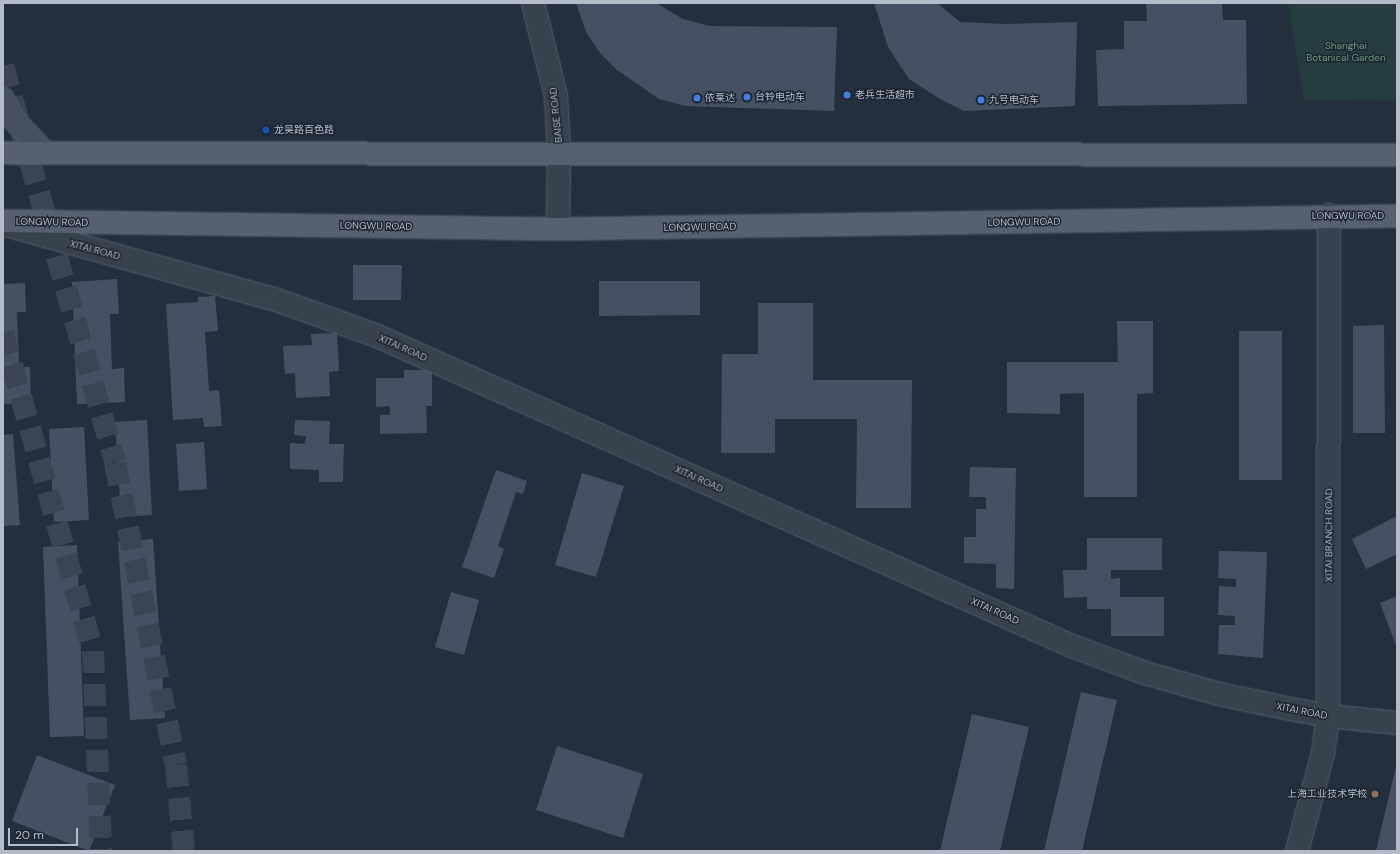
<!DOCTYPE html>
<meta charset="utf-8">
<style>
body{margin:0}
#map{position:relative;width:1400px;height:854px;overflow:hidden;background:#242f3e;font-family:"DM Sans","Noto Sans SC",sans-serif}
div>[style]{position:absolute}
.green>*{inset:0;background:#263c3f}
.building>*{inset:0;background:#455162}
.trunk-tunnel>*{height:22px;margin-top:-11px;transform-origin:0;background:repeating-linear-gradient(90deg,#3a4453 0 22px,transparent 0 33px)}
.roads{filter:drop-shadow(0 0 1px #565f6c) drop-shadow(0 0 1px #565f6c)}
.minor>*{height:22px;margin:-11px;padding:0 11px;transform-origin:11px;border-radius:11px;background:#38414e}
.tertiary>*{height:22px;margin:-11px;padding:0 11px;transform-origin:11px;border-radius:11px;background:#38414e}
.secondary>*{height:22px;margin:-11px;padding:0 11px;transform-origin:11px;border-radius:11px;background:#465061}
.primary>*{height:22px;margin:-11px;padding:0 11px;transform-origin:11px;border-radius:11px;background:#56606e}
.dots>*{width:11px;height:11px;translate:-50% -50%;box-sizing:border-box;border:2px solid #1d2633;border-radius:50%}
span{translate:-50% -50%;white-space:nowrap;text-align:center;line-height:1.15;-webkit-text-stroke:3px #1d2633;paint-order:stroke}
.park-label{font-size:10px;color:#6b9a76}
.poi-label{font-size:10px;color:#b4bcc9}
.left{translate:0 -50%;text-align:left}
.right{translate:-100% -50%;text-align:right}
.street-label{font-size:10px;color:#b4bcc9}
.frame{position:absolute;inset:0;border:4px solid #b4bcc9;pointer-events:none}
.scale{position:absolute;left:8px;top:828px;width:70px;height:18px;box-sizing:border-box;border:2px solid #b4bcc9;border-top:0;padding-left:5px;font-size:12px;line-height:14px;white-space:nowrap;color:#b4bcc9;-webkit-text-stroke:3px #1d2633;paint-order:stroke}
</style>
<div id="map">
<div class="green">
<div style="clip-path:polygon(1288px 3px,1397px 3px,1397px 101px,1304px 100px)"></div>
</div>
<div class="building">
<div style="clip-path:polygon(576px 3px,656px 3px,683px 19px,709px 26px,837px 27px,834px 111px,685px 106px,659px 99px,617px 70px,600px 53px,586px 32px)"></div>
<div style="clip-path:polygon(874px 3px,937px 3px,960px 22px,1004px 24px,1077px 22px,1075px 106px,964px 111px,940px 99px,909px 79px,888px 47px)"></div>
<div style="clip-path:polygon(1146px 3px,1222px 3px,1223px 20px,1246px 20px,1247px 104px,1098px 106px,1096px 50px,1124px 49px,1124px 21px,1147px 21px)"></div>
<div style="clip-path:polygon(353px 265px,402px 265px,401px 300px,353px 300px)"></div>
<div style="clip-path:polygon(117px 279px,119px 314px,110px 314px,112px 369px,124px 368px,125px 402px,77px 404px,72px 282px)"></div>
<div style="clip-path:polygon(599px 281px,700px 281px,700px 315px,599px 316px)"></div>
<div style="clip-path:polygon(25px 283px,26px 312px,17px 312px,19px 367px,30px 367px,31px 403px,3px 404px,3px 284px)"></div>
<div style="clip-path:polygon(215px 296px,218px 331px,205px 332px,209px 391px,219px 390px,222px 426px,204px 427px,203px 418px,173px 420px,166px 304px,198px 302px,198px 297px)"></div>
<div style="clip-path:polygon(758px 303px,813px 303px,813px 380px,912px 380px,911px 508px,856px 508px,857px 419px,775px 419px,775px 453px,721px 453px,722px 354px,758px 354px)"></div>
<div style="clip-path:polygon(1117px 321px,1153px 321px,1153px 393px,1137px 394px,1137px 497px,1084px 497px,1084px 393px,1060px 394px,1060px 414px,1007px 413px,1007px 362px,1118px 362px)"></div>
<div style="clip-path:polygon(1384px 325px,1385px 433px,1353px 433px,1353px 326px)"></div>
<div style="clip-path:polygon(1239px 331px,1282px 331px,1282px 480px,1239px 480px)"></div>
<div style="clip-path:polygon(337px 333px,339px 371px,329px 372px,330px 396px,296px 398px,295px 373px,285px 374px,283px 346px,312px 345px,311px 334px)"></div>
<div style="clip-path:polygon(404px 370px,432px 370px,432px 406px,426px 406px,427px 433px,380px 434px,380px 415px,390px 415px,390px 406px,376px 407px,376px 378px,404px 378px)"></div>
<div style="clip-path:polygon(147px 420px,152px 515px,121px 517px,115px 422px)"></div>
<div style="clip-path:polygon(295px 420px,330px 421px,329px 444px,344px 444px,343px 482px,319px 482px,319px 470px,290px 469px,290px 443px,305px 444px,306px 436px,294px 435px)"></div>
<div style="clip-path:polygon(84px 427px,89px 520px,54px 522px,49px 429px)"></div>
<div style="clip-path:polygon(13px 434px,20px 525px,3px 526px,3px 435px)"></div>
<div style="clip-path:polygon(204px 442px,207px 489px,179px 491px,176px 444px)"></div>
<div style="clip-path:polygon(970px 467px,1016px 468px,1014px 589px,996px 588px,996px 564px,964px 563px,964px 537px,976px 537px,976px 509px,986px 509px,986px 497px,969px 497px)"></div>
<div style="clip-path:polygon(496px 470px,527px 481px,523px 494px,516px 492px,498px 546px,504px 549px,494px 578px,462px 567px)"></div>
<div style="clip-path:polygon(582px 473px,624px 486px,596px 577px,555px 565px)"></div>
<div style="clip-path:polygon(1397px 516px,1397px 554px,1366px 569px,1352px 539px)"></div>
<div style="clip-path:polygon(1087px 538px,1162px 538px,1162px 570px,1111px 570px,1111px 579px,1120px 578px,1120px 597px,1164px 597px,1164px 636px,1111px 636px,1111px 609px,1087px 609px,1087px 597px,1064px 598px,1063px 570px,1087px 570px)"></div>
<div style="clip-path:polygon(153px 539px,165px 718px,130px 720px,118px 542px)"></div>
<div style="clip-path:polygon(77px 545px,84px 736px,50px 737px,43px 547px)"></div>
<div style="clip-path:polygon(1219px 551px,1267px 552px,1263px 658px,1218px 654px,1219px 625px,1235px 625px,1235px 616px,1218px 615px,1219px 586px,1236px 587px,1236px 579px,1218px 578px)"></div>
<div style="clip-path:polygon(451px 592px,479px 600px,464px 655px,435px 647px)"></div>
<div style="clip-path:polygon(1397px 596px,1397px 648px,1380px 603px)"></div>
<div style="clip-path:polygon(1081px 692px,1117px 700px,1082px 851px,1044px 851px)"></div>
<div style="clip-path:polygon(972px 714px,1029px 727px,1000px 851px,940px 851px)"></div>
<div style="clip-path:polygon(557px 746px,643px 774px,623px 838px,536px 810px)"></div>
<div style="clip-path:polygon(37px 755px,115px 785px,89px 851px,12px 821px)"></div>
<div style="clip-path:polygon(1396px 766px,1397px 851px,1376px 851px)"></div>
</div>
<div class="trunk-tunnel">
<div style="left:3px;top:66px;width:412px;rotate:74.2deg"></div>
<div style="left:115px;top:463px;width:308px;rotate:78.6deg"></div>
<div style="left:176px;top:765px;width:86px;rotate:84.7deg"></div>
<div style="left:3px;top:333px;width:330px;rotate:74.2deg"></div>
<div style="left:93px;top:651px;width:200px;rotate:87.7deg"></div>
</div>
<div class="roads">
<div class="minor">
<div style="left:3px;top:224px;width:281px;rotate:15.5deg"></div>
<div style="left:274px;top:299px;width:107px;rotate:19.6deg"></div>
<div style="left:375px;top:335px;width:763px;rotate:24.05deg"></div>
<div style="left:1072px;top:646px;width:78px;rotate:20.3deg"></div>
<div style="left:1145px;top:673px;width:77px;rotate:15.8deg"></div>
<div style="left:1219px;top:694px;width:73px;rotate:11.9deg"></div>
<div style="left:1290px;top:709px;width:39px;rotate:10deg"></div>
<div style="left:1328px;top:716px;width:69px;rotate:5.8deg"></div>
<div style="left:1297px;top:851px;width:101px;rotate:-75.1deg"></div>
<div style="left:1323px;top:753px;width:37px;rotate:-82deg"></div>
<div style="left:1328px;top:716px;width:501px;rotate:-89.89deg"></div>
</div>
<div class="tertiary">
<div style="left:533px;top:3px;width:96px;rotate:76.1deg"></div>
<div style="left:556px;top:96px;width:56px;rotate:86.9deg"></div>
<div style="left:559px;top:152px;width:77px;rotate:90.7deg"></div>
</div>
<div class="secondary">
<div style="left:3px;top:99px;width:22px;rotate:63deg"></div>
<div style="left:13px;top:119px;width:46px;rotate:45.9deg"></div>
</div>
<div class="primary">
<div style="left:3px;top:153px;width:1394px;rotate:0.08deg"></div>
<div style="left:3px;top:221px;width:555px;rotate:0.83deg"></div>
<div style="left:558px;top:229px;width:839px;rotate:-0.89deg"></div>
</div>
</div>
<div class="dots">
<div style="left:847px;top:95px;background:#3f7fe0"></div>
<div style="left:747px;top:97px;background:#3f7fe0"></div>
<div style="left:697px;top:98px;background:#3f7fe0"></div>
<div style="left:981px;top:100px;background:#3f7fe0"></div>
<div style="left:266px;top:130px;background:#1a4fb4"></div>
<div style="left:1375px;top:794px;background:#8d6e63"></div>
</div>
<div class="park-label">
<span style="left:1346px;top:51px">Shanghai<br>Botanical Garden</span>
</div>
<div class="poi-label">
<span class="left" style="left:855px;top:95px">老兵生活超市</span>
<span class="left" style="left:755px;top:97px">台铃电动车</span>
<span class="left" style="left:705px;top:98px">依莱达</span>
<span class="left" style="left:989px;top:100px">九号电动车</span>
<span class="left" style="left:274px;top:130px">龙吴路百色路</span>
<span class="right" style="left:1367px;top:794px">上海工业技术学校</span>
</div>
<div class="street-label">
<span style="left:556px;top:115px;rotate:-96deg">BAISE ROAD</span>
<span style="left:1348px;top:216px">LONGWU ROAD</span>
<span style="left:52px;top:222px;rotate:1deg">LONGWU ROAD</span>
<span style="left:1024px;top:222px;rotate:-1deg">LONGWU ROAD</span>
<span style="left:376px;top:226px;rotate:1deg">LONGWU ROAD</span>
<span style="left:700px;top:227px;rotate:-1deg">LONGWU ROAD</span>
<span style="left:95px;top:250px;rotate:15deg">XITAI ROAD</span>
<span style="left:403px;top:348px;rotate:24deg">XITAI ROAD</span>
<span style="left:699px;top:479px;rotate:24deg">XITAI ROAD</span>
<span style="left:1329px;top:535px;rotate:-90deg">XITAI BRANCH ROAD</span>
<span style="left:995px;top:611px;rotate:24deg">XITAI ROAD</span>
<span style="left:1302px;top:711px;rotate:11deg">XITAI ROAD</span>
</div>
<div class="frame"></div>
<div class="scale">20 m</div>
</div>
